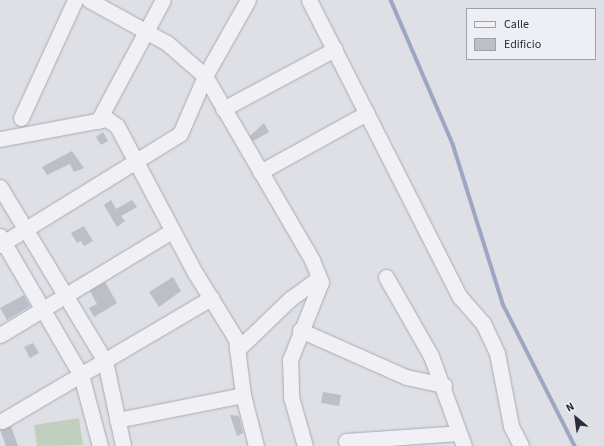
<!DOCTYPE html>
<style>
body{margin:0}
#map{position:relative;width:604px;height:446px;overflow:hidden;background:#dee0e6;font-family:"Source Sans 3",sans-serif}
div>[style]{position:absolute}
.green>*{inset:0;background:#c1cfc0}
.stream>*{height:3.5px;margin:-1.75px;padding:0 1.75px;transform-origin:1.75px;border-radius:1.75px;background:#9da7c3}
.building>*{inset:0;background:#bcbec8}
.roads{filter:drop-shadow(0 0 1px #a8aab3) drop-shadow(0 0 1px #a8aab3)}
.minor>*{height:15px;margin:-7.5px;padding:0 7.5px;transform-origin:7.5px;border-radius:7.5px;background:#f1f1f5}
span{translate:-50% -50%;white-space:nowrap;text-align:center;line-height:1.15;-webkit-text-stroke:3px #eeeff4;paint-order:stroke}
.legend{position:absolute;left:466px;top:8px;width:130px;height:52px;box-sizing:border-box;background:#eeeff4;border:1px solid #9fa1aa;margin:0;padding:5px 7px;list-style:none;font-size:12px;color:#292c3c}
.legend li{display:flex;align-items:center;gap:8px;height:20px}
.legend b{width:20px;border:1px solid #9fa1aa}
.north{position:absolute;left:556px;top:398px;width:40px;height:40px;-webkit-text-stroke:3px #eeeff4;paint-order:stroke;rotate:331deg;font-size:11px;font-weight:700;line-height:16px;text-align:center;color:#292c3c}
.north::after{content:'';display:block;margin:auto;width:14px;height:18px;background:#292c3c;clip-path:polygon(50% 0,100% 100%,50% 72%,0 100%)}
</style>
<div id="map">
<div class="green">
<div style="clip-path:polygon(79px 418px,83px 445px,37px 446px,34px 425px)"></div>
</div>
<div class="stream">
<div style="left:391px;top:0;width:157px;rotate:66.7deg"></div>
<div style="left:453px;top:144px;width:168px;rotate:72.6deg"></div>
<div style="left:503px;top:304px;width:159px;rotate:63.1deg"></div>
</div>
<div class="building">
<div style="clip-path:polygon(264px 123px,269px 132px,253px 141px,250px 136px)"></div>
<div style="clip-path:polygon(103px 132px,108px 141px,101px 145px,96px 137px)"></div>
<div style="clip-path:polygon(72px 151px,84px 168px,74px 172px,70px 164px,47px 175px,42px 167px)"></div>
<div style="clip-path:polygon(111px 200px,116px 209px,132px 200px,137px 207px,121px 216px,125px 221px,117px 227px,104px 205px)"></div>
<div style="clip-path:polygon(84px 226px,93px 241px,84px 246px,81px 241px,77px 243px,71px 233px)"></div>
<div style="clip-path:polygon(173px 277px,181px 291px,159px 307px,149px 292px)"></div>
<div style="clip-path:polygon(105px 282px,117px 303px,94px 317px,89px 308px,97px 304px,90px 291px)"></div>
<div style="clip-path:polygon(24px 295px,30px 306px,7px 320px,0 308px)"></div>
<div style="clip-path:polygon(33px 343px,39px 353px,30px 358px,24px 347px)"></div>
<div style="clip-path:polygon(323px 392px,341px 395px,339px 406px,321px 403px)"></div>
<div style="clip-path:polygon(230px 415px,239px 416px,243px 433px,237px 436px)"></div>
<div style="clip-path:polygon(11px 426px,18px 446px,6px 446px,0 430px)"></div>
</div>
<div class="roads">
<div class="minor">
<div style="left:89px;top:0;width:89px;rotate:28.9deg"></div>
<div style="left:167px;top:43px;width:50px;rotate:41deg"></div>
<div style="left:205px;top:76px;width:213px;rotate:59.8deg"></div>
<div style="left:312px;top:260px;width:24px;rotate:68deg"></div>
<div style="left:321px;top:282px;width:84px;rotate:111.7deg"></div>
<div style="left:290px;top:360px;width:37px;rotate:88deg"></div>
<div style="left:291px;top:397px;width:51px;rotate:74.1deg"></div>
<div style="left:309px;top:0;width:333px;rotate:63.1deg"></div>
<div style="left:460px;top:297px;width:35px;rotate:49deg"></div>
<div style="left:483px;top:323px;width:33px;rotate:65deg"></div>
<div style="left:497px;top:353px;width:74px;rotate:79.1deg"></div>
<div style="left:511px;top:426px;width:22px;rotate:63deg"></div>
<div style="left:223px;top:109px;width:127px;rotate:-28.2deg"></div>
<div style="left:21px;top:118px;width:130px;rotate:-65.4deg"></div>
<div style="left:98px;top:121px;width:137px;rotate:-61.8deg"></div>
<div style="left:0;top:139px;width:109px;rotate:-10.6deg"></div>
<div style="left:107px;top:119px;width:12px;rotate:35deg"></div>
<div style="left:117px;top:126px;width:164px;rotate:62deg"></div>
<div style="left:194px;top:271px;width:80px;rotate:58.3deg"></div>
<div style="left:236px;top:339px;width:56px;rotate:82.9deg"></div>
<div style="left:243px;top:395px;width:53px;rotate:75.7deg"></div>
<div style="left:260px;top:172px;width:122px;rotate:-28.9deg"></div>
<div style="left:0;top:187px;width:203px;rotate:58.9deg"></div>
<div style="left:105px;top:361px;width:87px;rotate:78deg"></div>
<div style="left:0;top:236px;width:161px;rotate:59.8deg"></div>
<div style="left:81px;top:375px;width:73px;rotate:75deg"></div>
<div style="left:0;top:245px;width:211px;rotate:-31.7deg"></div>
<div style="left:180px;top:134px;width:63px;rotate:-66.7deg"></div>
<div style="left:205px;top:76px;width:87px;rotate:-60.5deg"></div>
<div style="left:386px;top:277px;width:91px;rotate:60.3deg"></div>
<div style="left:431px;top:356px;width:96px;rotate:69.9deg"></div>
<div style="left:300px;top:330px;width:116px;rotate:23.9deg"></div>
<div style="left:406px;top:377px;width:39px;rotate:12deg"></div>
<div style="left:0;top:335px;width:201px;rotate:-31.2deg"></div>
<div style="left:237px;top:350px;width:74px;rotate:-43.9deg"></div>
<div style="left:290px;top:299px;width:36px;rotate:-36deg"></div>
<div style="left:117px;top:420px;width:128px;rotate:-11.2deg"></div>
<div style="left:2px;top:421px;width:243px;rotate:-30.5deg"></div>
<div style="left:346px;top:441px;width:113px;rotate:-4deg"></div>
</div>
</div>
<ul class="legend">
<li><b style="height:5px;background:#f1f1f5"></b>Calle</li>
<li><b style="height:11px;background:#bcbec8"></b>Edificio</li>
</ul>
<div class="north">N</div>
</div>
